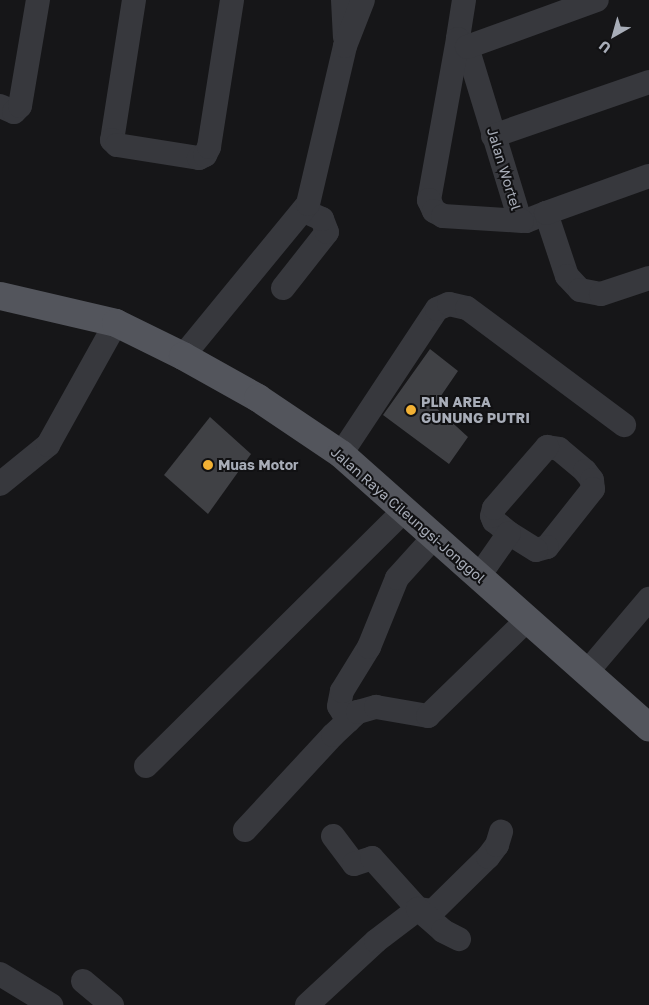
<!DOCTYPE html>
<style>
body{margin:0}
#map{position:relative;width:649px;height:1005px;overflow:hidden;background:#161618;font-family:"Golos Text",sans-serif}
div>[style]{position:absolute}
.building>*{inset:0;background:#404145}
.minor>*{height:24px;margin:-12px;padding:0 12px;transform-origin:12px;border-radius:12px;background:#37383d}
.major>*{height:28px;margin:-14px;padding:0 14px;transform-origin:14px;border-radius:14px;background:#53555c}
.dots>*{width:14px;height:14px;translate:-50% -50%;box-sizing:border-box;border:2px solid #111113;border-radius:50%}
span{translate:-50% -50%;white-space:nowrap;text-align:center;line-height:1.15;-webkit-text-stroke:4px #111113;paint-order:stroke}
.street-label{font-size:14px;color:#a8adb8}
.poi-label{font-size:14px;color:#a8adb8;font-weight:700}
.left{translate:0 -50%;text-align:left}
.north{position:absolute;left:589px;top:10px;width:50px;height:50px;-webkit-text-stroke:4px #111113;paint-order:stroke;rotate:218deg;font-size:14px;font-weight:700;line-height:20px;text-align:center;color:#a8adb8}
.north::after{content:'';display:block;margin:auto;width:18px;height:22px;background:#a8adb8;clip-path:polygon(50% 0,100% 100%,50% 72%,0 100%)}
</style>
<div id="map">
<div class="building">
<div style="clip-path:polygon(430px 349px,458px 371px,434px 406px,468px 437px,449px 464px,383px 415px)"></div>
<div style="clip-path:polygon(210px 417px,251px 454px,208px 514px,164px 475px)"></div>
</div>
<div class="minor">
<div style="left:134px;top:0;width:142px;rotate:98.9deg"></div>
<div style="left:112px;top:140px;width:7px;rotate:45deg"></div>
<div style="left:117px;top:145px;width:83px;rotate:9deg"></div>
<div style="left:199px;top:158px;width:7px;rotate:-27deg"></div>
<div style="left:205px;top:155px;width:9px;rotate:-63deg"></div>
<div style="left:209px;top:147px;width:149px;rotate:-81.1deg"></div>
<div style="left:343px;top:0;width:37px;rotate:87deg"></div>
<div style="left:464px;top:0;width:39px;rotate:99deg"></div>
<div style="left:458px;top:39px;width:12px;rotate:42deg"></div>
<div style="left:467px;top:47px;width:181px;rotate:73deg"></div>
<div style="left:520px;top:220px;width:6px;rotate:9deg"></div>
<div style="left:526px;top:221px;width:22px;rotate:-22deg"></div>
<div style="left:546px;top:213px;width:66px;rotate:71.6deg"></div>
<div style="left:567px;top:276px;width:19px;rotate:47deg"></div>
<div style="left:580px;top:290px;width:21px;rotate:11deg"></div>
<div style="left:601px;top:294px;width:51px;rotate:-18.4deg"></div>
<div style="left:458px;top:39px;width:164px;rotate:100.2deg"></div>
<div style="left:429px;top:200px;width:12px;rotate:66deg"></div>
<div style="left:434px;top:211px;width:10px;rotate:29deg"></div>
<div style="left:443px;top:216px;width:79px;rotate:3.6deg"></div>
<div style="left:467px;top:47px;width:138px;rotate:-19.9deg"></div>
<div style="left:0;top:106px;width:15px;rotate:23deg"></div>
<div style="left:14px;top:112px;width:8px;rotate:-45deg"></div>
<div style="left:20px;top:106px;width:108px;rotate:-80.4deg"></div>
<div style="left:493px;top:136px;width:165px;rotate:-19.1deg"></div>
<div style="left:546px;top:213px;width:109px;rotate:-19.8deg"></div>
<div style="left:283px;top:288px;width:71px;rotate:-51.8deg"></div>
<div style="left:327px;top:232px;width:14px;rotate:-111deg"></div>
<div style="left:322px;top:219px;width:20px;rotate:-156deg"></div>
<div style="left:183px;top:356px;width:197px;rotate:-50.6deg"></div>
<div style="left:308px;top:204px;width:162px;rotate:-76.8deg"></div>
<div style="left:345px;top:46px;width:49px;rotate:-68.6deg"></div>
<div style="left:547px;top:447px;width:12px;rotate:9deg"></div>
<div style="left:559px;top:449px;width:34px;rotate:40deg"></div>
<div style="left:585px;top:471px;width:11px;rotate:52deg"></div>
<div style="left:592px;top:480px;width:9px;rotate:84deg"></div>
<div style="left:593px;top:489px;width:74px;rotate:128.4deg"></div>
<div style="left:547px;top:547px;width:11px;rotate:165deg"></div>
<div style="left:536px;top:550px;width:32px;rotate:-148deg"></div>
<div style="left:509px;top:533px;width:19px;rotate:-141deg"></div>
<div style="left:494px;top:521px;width:5px;rotate:-112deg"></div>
<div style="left:492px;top:516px;width:8px;rotate:-76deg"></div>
<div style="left:494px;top:508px;width:81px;rotate:-49deg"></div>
<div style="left:341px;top:454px;width:174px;rotate:-56.5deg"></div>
<div style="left:437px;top:309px;width:13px;rotate:-23deg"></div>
<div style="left:449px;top:304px;width:18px;rotate:13deg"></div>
<div style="left:467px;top:308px;width:196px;rotate:36.7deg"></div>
<div style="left:0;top:484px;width:62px;rotate:-39.1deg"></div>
<div style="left:48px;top:445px;width:140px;rotate:-60.9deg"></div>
<div style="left:479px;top:576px;width:52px;rotate:-55.1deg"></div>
<div style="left:587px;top:672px;width:96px;rotate:-49.7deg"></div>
<div style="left:348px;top:721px;width:17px;rotate:-121deg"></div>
<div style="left:339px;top:706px;width:15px;rotate:-79deg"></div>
<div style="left:342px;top:691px;width:52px;rotate:-58.5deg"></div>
<div style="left:369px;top:647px;width:74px;rotate:-67.9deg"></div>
<div style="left:397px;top:578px;width:57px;rotate:-47.9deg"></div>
<div style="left:146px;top:766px;width:364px;rotate:-44.7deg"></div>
<div style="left:245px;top:830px;width:129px;rotate:-47.2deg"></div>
<div style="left:333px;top:735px;width:34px;rotate:-43deg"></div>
<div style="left:358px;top:712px;width:19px;rotate:-16deg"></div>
<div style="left:376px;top:707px;width:53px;rotate:9.8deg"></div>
<div style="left:428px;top:716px;width:138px;rotate:-44.1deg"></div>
<div style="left:333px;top:836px;width:35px;rotate:53deg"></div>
<div style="left:354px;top:864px;width:19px;rotate:-18deg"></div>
<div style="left:372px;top:858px;width:69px;rotate:48deg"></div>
<div style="left:418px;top:909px;width:15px;rotate:8deg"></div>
<div style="left:433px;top:911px;width:77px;rotate:-44.5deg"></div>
<div style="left:488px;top:857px;width:15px;rotate:-53deg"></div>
<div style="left:497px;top:845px;width:14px;rotate:-73deg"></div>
<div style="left:0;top:974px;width:60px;rotate:31.3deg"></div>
<div style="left:83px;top:981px;width:38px;rotate:40deg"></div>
<div style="left:307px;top:1005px;width:94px;rotate:-42.8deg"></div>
<div style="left:376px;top:941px;width:53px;rotate:-37.3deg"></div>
<div style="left:418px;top:909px;width:33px;rotate:41deg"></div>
<div style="left:443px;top:931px;width:18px;rotate:27deg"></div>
</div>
<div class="major">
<div style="left:0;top:296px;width:119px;rotate:13.1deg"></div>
<div style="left:116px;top:323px;width:75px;rotate:26.2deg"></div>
<div style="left:183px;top:356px;width:86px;rotate:29.2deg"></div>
<div style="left:258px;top:398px;width:100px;rotate:34deg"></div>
<div style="left:341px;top:454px;width:412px;rotate:41.6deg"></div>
</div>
<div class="dots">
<div style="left:411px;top:410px;background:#f2b134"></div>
<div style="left:208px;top:465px;background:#f2b134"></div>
</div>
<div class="street-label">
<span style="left:504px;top:169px;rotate:73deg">Jalan Wortel</span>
<span style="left:408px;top:515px;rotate:41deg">Jalan Raya Cileungsi-Jonggol</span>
</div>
<div class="poi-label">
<span class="left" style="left:421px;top:410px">PLN AREA<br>GUNUNG PUTRI</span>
<span class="left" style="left:218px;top:465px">Muas Motor</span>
</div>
<div class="north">U</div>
</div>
